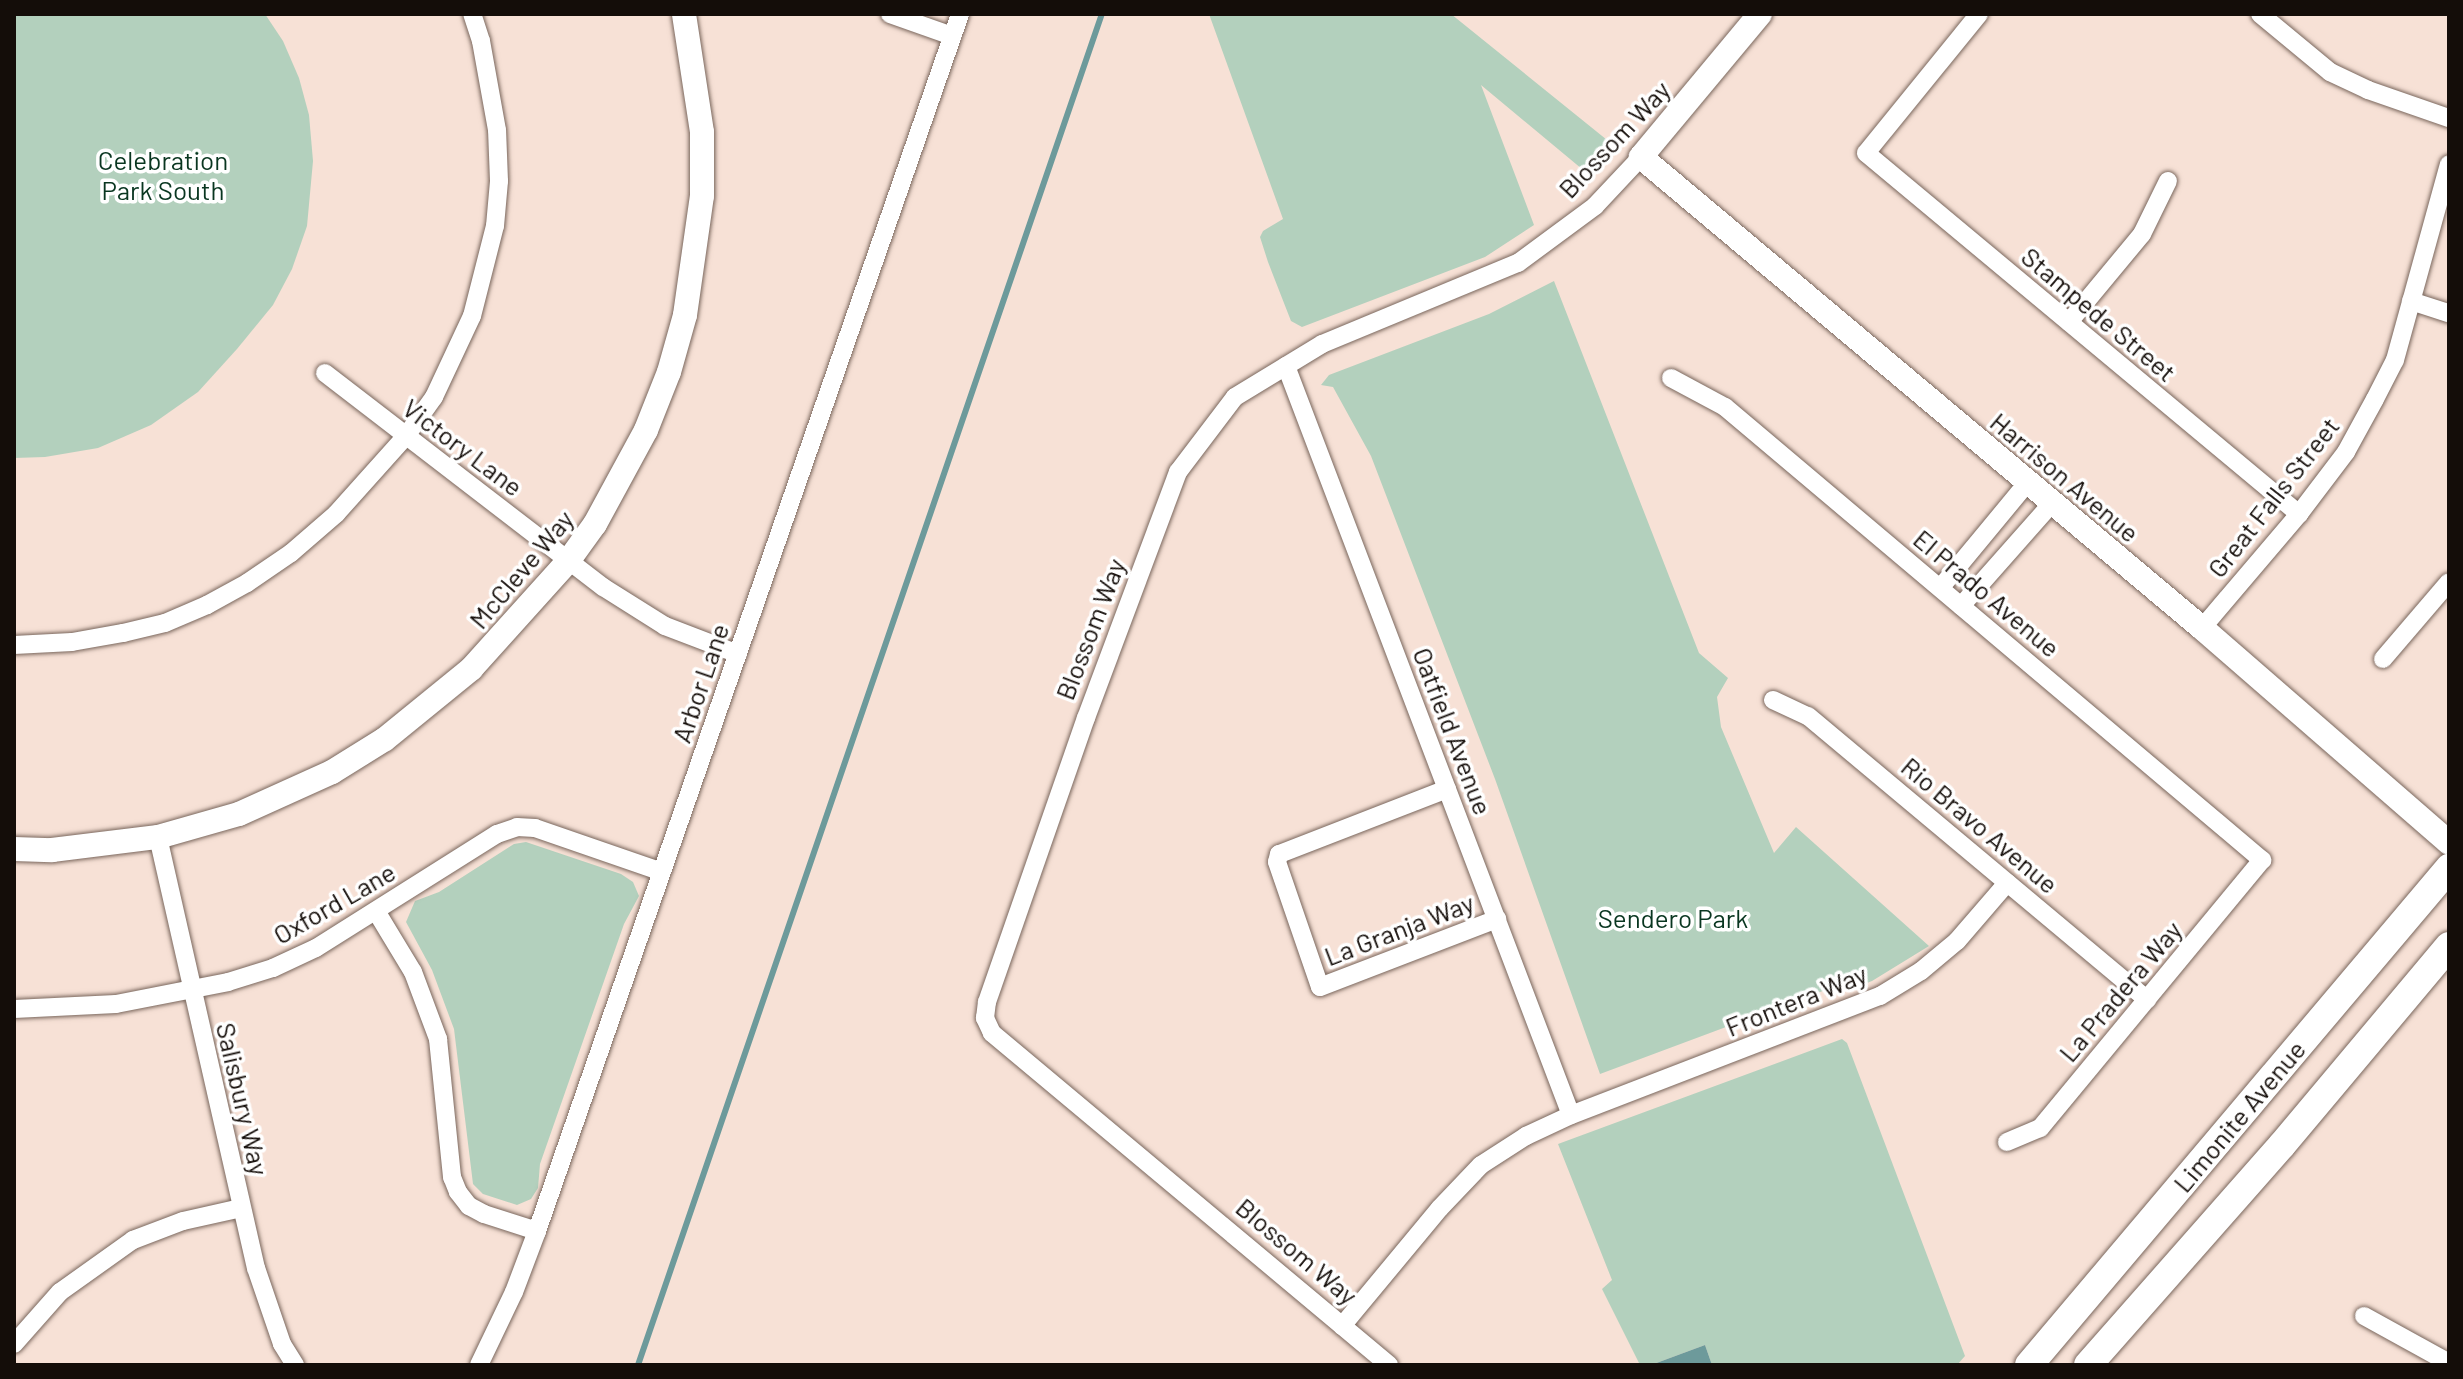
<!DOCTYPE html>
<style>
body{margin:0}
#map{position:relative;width:2463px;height:1379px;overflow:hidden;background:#f7e1d6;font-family:Barlow,sans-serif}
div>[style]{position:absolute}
.green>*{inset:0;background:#b3d0bd}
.water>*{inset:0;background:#6d9a9b}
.stream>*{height:6px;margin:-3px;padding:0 3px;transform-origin:3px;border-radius:3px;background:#6d9a9b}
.roads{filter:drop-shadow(0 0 2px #79665c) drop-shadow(0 0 2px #79665c)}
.street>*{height:18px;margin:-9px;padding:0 9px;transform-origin:9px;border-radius:9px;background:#fff}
.secondary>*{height:24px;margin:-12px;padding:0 12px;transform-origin:12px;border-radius:12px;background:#fff}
.primary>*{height:28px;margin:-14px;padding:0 14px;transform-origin:14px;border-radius:14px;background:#fff}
span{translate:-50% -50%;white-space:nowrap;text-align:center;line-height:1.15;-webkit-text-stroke:7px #fff;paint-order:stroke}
.street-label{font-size:26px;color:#140d09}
.park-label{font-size:26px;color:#093620}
.frame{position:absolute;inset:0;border:16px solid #140d09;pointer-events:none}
</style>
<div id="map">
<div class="green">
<div style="clip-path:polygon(14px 14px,265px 14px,283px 41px,299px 78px,309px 115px,313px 161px,307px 226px,292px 269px,273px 305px,237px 349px,198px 392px,151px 425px,98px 448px,45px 457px,14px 458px)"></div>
<div style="clip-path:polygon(1209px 14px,1451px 14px,1612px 144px,1588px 174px,1481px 85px,1534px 225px,1485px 257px,1302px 327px,1291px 321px,1268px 262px,1260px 237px,1263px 231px,1283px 219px)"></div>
<div style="clip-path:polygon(1554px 281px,1699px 653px,1728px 678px,1717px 697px,1721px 727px,1774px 853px,1796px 827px,1929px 946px,1872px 981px,1840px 993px,1836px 986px,1600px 1074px,1495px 779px,1371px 456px,1333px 387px,1321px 385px,1329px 375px,1489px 314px)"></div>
<div style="clip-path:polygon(526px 842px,621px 874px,633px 882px,639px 896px,624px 924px,540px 1164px,538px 1188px,531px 1199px,517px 1205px,483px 1194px,473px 1184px,454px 1029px,432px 970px,406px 922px,415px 901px,439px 892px,514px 844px)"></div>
<div style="clip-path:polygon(1842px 1039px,1847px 1043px,1965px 1356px,1957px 1365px,1712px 1365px,1705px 1345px,1651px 1365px,1640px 1365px,1602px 1289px,1612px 1280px,1558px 1144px)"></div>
</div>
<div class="water">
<div style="clip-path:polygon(1705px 1345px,1712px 1365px,1651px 1365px)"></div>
</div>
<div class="stream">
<div style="left:638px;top:1365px;width:1428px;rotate:-71.05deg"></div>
</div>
<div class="roads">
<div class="street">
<div style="left:890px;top:14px;width:66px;rotate:19.5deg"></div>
<div style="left:1979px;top:14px;width:179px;rotate:129.1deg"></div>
<div style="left:1866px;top:153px;width:564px;rotate:39.82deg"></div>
<div style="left:2260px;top:14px;width:91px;rotate:39.6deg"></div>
<div style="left:2330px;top:72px;width:42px;rotate:25.3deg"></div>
<div style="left:2368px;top:90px;width:86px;rotate:19.1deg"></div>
<div style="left:2411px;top:301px;width:40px;rotate:18deg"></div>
<div style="left:2069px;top:322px;width:114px;rotate:-50.3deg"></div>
<div style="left:2142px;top:234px;width:59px;rotate:-63.9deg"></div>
<div style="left:1286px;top:366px;width:801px;rotate:69.17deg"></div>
<div style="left:325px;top:373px;width:351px;rotate:37.6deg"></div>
<div style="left:603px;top:587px;width:73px;rotate:32.2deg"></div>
<div style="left:665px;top:626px;width:78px;rotate:21deg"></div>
<div style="left:1671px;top:378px;width:61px;rotate:28.2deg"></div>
<div style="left:1725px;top:407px;width:703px;rotate:40.15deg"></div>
<div style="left:2262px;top:860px;width:348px;rotate:129.6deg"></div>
<div style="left:2040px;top:1128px;width:36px;rotate:157deg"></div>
<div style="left:1941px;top:587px;width:136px;rotate:-50.4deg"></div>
<div style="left:1961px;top:606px;width:137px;rotate:-48.5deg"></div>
<div style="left:2202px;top:628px;width:150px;rotate:-49.6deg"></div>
<div style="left:2299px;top:514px;width:78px;rotate:-52.8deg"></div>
<div style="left:2346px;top:452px;width:60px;rotate:-61.3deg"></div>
<div style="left:2375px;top:399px;width:44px;rotate:-62.9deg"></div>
<div style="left:2395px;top:360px;width:203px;rotate:-74.6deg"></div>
<div style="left:14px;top:645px;width:58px;rotate:-3deg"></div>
<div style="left:72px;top:642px;width:52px;rotate:-10deg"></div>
<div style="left:123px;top:633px;width:43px;rotate:-13.4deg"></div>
<div style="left:165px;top:623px;width:46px;rotate:-23.2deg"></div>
<div style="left:207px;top:605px;width:46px;rotate:-28.8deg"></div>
<div style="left:247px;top:583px;width:53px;rotate:-34.3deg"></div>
<div style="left:291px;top:553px;width:60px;rotate:-40.9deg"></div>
<div style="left:336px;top:514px;width:105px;rotate:-48.1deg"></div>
<div style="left:406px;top:436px;width:48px;rotate:-54.3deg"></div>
<div style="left:434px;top:397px;width:89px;rotate:-64.9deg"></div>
<div style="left:472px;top:316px;width:93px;rotate:-75.7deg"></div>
<div style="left:495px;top:226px;width:45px;rotate:-84.9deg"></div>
<div style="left:499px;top:181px;width:51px;rotate:-92.2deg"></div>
<div style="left:497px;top:130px;width:90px;rotate:-100.2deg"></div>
<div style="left:481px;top:41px;width:28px;rotate:-108deg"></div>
<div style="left:2383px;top:659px;width:101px;rotate:-49.4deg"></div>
<div style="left:1773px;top:700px;width:38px;rotate:25deg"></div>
<div style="left:1808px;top:716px;width:442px;rotate:39.9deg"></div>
<div style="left:1447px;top:789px;width:180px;rotate:158.8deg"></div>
<div style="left:1279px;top:854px;width:8px;rotate:104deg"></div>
<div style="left:1277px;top:862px;width:132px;rotate:71deg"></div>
<div style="left:1320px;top:987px;width:190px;rotate:-21deg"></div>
<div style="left:158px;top:837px;width:442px;rotate:77.2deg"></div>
<div style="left:256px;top:1268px;width:80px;rotate:71.1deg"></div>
<div style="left:282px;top:1344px;width:25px;rotate:58deg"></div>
<div style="left:376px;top:911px;width:71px;rotate:58.8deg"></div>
<div style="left:413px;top:972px;width:72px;rotate:69.5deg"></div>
<div style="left:438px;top:1039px;width:139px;rotate:84.2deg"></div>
<div style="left:452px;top:1177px;width:16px;rotate:68deg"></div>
<div style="left:458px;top:1192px;width:18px;rotate:52deg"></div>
<div style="left:469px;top:1206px;width:17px;rotate:28deg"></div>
<div style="left:484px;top:1214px;width:56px;rotate:17.8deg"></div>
<div style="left:14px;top:1009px;width:102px;rotate:-2.8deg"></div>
<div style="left:116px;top:1004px;width:114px;rotate:-11.1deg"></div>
<div style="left:228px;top:982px;width:47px;rotate:-17.3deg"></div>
<div style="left:273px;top:968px;width:47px;rotate:-24.9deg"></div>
<div style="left:316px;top:948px;width:214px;rotate:-32.2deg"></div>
<div style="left:497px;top:834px;width:21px;rotate:-19deg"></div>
<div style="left:517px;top:827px;width:18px;rotate:3deg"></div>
<div style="left:535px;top:828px;width:134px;rotate:19.1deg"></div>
<div style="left:2364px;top:1316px;width:97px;rotate:28.9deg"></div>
<div style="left:1342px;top:1326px;width:153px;rotate:-50.3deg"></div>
<div style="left:1440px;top:1208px;width:59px;rotate:-46.4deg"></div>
<div style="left:1481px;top:1165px;width:54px;rotate:-32.8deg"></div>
<div style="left:1526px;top:1136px;width:50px;rotate:-25deg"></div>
<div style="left:1571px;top:1115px;width:331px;rotate:-21.1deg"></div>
<div style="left:1880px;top:996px;width:48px;rotate:-31.4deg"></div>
<div style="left:1921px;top:971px;width:47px;rotate:-39.8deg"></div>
<div style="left:1957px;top:941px;width:77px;rotate:-49.2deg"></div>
<div style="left:14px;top:1344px;width:69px;rotate:-48.5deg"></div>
<div style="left:60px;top:1292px;width:90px;rotate:-35.5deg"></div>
<div style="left:133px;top:1240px;width:53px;rotate:-20.8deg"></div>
<div style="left:183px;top:1221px;width:59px;rotate:-12.6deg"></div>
<div style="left:479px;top:1365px;width:81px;rotate:-64.4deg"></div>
<div style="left:514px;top:1292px;width:65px;rotate:-69.3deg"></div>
<div style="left:537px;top:1231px;width:1288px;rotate:-70.83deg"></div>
<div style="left:1389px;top:1365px;width:518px;rotate:-140.1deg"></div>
<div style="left:992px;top:1033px;width:17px;rotate:-115deg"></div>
<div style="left:985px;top:1018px;width:16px;rotate:-83deg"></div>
<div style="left:987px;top:1002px;width:301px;rotate:-70.8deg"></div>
<div style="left:1086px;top:718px;width:263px;rotate:-69.5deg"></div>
<div style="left:1178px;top:472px;width:94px;rotate:-52.8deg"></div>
<div style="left:1235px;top:397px;width:102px;rotate:-31.3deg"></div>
<div style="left:1322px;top:344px;width:212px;rotate:-22.5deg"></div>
<div style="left:1518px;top:263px;width:96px;rotate:-36.5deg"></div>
<div style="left:1595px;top:206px;width:67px;rotate:-46.8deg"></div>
</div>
<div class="secondary">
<div style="left:1760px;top:14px;width:186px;rotate:129.8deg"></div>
<div style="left:1641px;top:157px;width:733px;rotate:40.02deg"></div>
<div style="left:2202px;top:628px;width:327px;rotate:41deg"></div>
<div style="left:14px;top:849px;width:38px;rotate:2deg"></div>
<div style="left:52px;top:850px;width:107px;rotate:-7deg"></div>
<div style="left:158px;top:837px;width:84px;rotate:-15.9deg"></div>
<div style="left:239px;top:814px;width:102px;rotate:-24.3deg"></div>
<div style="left:332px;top:772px;width:62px;rotate:-31.9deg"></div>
<div style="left:385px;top:739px;width:111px;rotate:-39.1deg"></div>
<div style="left:471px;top:669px;width:147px;rotate:-48deg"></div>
<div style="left:569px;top:560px;width:44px;rotate:-54.2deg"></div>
<div style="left:595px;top:524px;width:107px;rotate:-61.5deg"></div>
<div style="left:646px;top:430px;width:62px;rotate:-68.4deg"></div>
<div style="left:669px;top:372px;width:59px;rotate:-74.3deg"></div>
<div style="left:685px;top:315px;width:120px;rotate:-81.9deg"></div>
<div style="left:702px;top:196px;width:64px;rotate:-90deg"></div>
<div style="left:702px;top:132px;width:119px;rotate:-98.7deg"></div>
</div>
<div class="primary">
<div style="left:2029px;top:1365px;width:651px;rotate:-49.8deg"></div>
<div style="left:2088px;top:1365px;width:293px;rotate:-48.6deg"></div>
<div style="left:2282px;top:1145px;width:260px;rotate:-50deg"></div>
</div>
</div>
<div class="street-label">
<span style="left:1614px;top:139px;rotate:-47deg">Blossom Way</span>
<span style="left:2099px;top:314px;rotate:40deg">Stampede Street</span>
<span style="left:463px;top:447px;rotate:37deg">Victory Lane</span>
<span style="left:2065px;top:477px;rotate:40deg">Harrison Avenue</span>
<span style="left:2273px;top:497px;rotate:-52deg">Great Falls Street</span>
<span style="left:521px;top:569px;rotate:-50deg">McCleve Way</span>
<span style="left:1987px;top:593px;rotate:40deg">El Prado Avenue</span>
<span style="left:1090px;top:629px;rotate:-69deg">Blossom Way</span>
<span style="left:700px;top:683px;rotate:-71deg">Arbor Lane</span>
<span style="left:1453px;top:731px;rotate:69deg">Oatfield Avenue</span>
<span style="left:1980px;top:825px;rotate:40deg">Rio Bravo Avenue</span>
<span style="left:334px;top:903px;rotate:-30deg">Oxford Lane</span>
<span style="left:1399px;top:929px;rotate:-21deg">La Granja Way</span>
<span style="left:2120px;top:991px;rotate:-50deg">La Pradera Way</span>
<span style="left:1796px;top:1000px;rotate:-22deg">Frontera Way</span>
<span style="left:243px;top:1099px;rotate:77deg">Salisbury Way</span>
<span style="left:2239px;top:1116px;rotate:-50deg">Limonite Avenue</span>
<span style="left:1297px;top:1251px;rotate:40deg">Blossom Way</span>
</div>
<div class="park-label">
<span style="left:163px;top:175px">Celebration<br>Park South</span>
<span style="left:1673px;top:918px">Sendero Park</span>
</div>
<div class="frame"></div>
</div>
